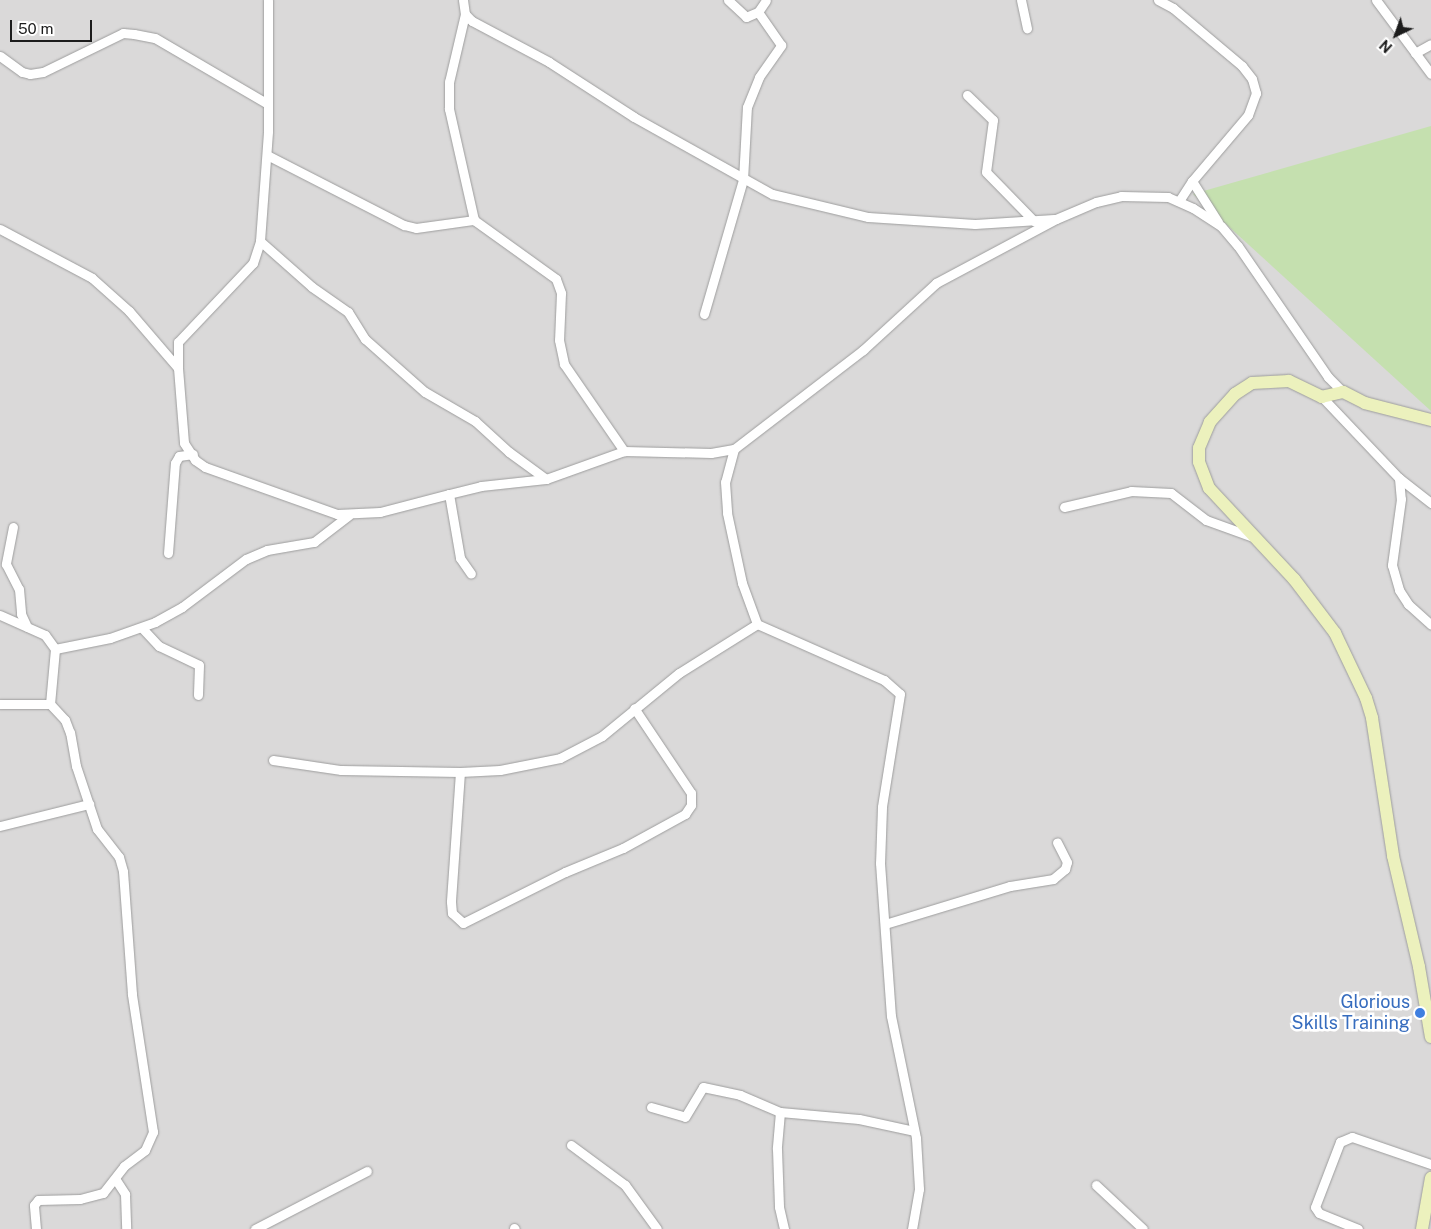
<!DOCTYPE html>
<style>
body{margin:0}
#map{position:relative;width:1431px;height:1229px;overflow:hidden;background:#ece9e3;font-family:"Public Sans",sans-serif}
div>[style]{position:absolute}
.residential>*{inset:0;background:#dad9d9}
.grass>*{inset:0;background:#c5e0af}
.roads{filter:drop-shadow(0 0 1px #9d9d9d) drop-shadow(0 0 1px #9d9d9d)}
.street>*{height:9px;margin:-4.5px;padding:0 4.5px;transform-origin:4.5px;border-radius:4.5px;background:#fff}
.secondary>*{height:12px;margin:-6px;padding:0 6px;transform-origin:6px;border-radius:6px;background:#ecf1bd}
.dots>*{width:14px;height:14px;translate:-50% -50%;box-sizing:border-box;border:2px solid #fff;border-radius:50%}
span{translate:-50% -50%;white-space:nowrap;text-align:center;line-height:1.15;-webkit-text-stroke:5px #fff;paint-order:stroke}
.shop-label{font-size:18px;color:#366cbe}
.right{translate:-100% -50%;text-align:right}
.north{position:absolute;left:1371px;top:10px;width:50px;height:50px;-webkit-text-stroke:4px #fff;paint-order:stroke;rotate:222deg;font-size:14px;font-weight:700;line-height:20px;text-align:center;color:#1c1c1c}
.north::after{content:'';display:block;margin:auto;width:18px;height:22px;background:#1c1c1c;clip-path:polygon(50% 0,100% 100%,50% 72%,0 100%)}
.scale{position:absolute;left:10px;top:20px;width:82px;height:22px;box-sizing:border-box;border:2px solid #1c1c1c;border-top:0;padding-left:6px;font-size:15px;line-height:18px;white-space:nowrap;color:#1c1c1c;-webkit-text-stroke:4px #fff;paint-order:stroke}
</style>
<div id="map">
<div class="residential">
<div style="clip-path:polygon(0 0,1431px 0,1431px 1229px,0 1229px)"></div>
</div>
<div class="grass">
<div style="clip-path:polygon(1431px 126px,1431px 411px,1193px 194px)"></div>
</div>
<div class="roads">
<div class="street">
<div style="left:463px;top:0;width:14px;rotate:82deg"></div>
<div style="left:465px;top:14px;width:10px;rotate:45deg"></div>
<div style="left:472px;top:21px;width:87px;rotate:28deg"></div>
<div style="left:549px;top:62px;width:101px;rotate:32.9deg"></div>
<div style="left:634px;top:117px;width:158px;rotate:29.2deg"></div>
<div style="left:772px;top:194px;width:99px;rotate:13.5deg"></div>
<div style="left:868px;top:217px;width:107px;rotate:3.7deg"></div>
<div style="left:975px;top:224px;width:79px;rotate:-3.6deg"></div>
<div style="left:728px;top:0;width:25px;rotate:43deg"></div>
<div style="left:746px;top:17px;width:13px;rotate:-23deg"></div>
<div style="left:758px;top:12px;width:14px;rotate:-56deg"></div>
<div style="left:1021px;top:0;width:29px;rotate:78deg"></div>
<div style="left:1158px;top:0;width:17px;rotate:28deg"></div>
<div style="left:1173px;top:8px;width:90px;rotate:40deg"></div>
<div style="left:1242px;top:66px;width:16px;rotate:52deg"></div>
<div style="left:1252px;top:79px;width:15px;rotate:74deg"></div>
<div style="left:1256px;top:93px;width:23px;rotate:110deg"></div>
<div style="left:1248px;top:115px;width:87px;rotate:130.3deg"></div>
<div style="left:1192px;top:181px;width:24px;rotate:123deg"></div>
<div style="left:1376px;top:0;width:92px;rotate:53.4deg"></div>
<div style="left:465px;top:14px;width:70px;rotate:103.2deg"></div>
<div style="left:449px;top:82px;width:27px;rotate:90deg"></div>
<div style="left:449px;top:109px;width:114px;rotate:77.3deg"></div>
<div style="left:474px;top:220px;width:101px;rotate:35.7deg"></div>
<div style="left:556px;top:279px;width:15px;rotate:70deg"></div>
<div style="left:561px;top:293px;width:47px;rotate:92.4deg"></div>
<div style="left:559px;top:340px;width:25px;rotate:78deg"></div>
<div style="left:564px;top:364px;width:106px;rotate:55.4deg"></div>
<div style="left:1415px;top:53px;width:18px;rotate:-29deg"></div>
<div style="left:0;top:56px;width:27px;rotate:36deg"></div>
<div style="left:22px;top:72px;width:8px;rotate:14deg"></div>
<div style="left:30px;top:74px;width:13px;rotate:-9deg"></div>
<div style="left:43px;top:72px;width:89px;rotate:-26deg"></div>
<div style="left:123px;top:33px;width:11px;rotate:5deg"></div>
<div style="left:134px;top:34px;width:21px;rotate:11deg"></div>
<div style="left:155px;top:38px;width:131px;rotate:30.3deg"></div>
<div style="left:967px;top:95px;width:36px;rotate:44deg"></div>
<div style="left:993px;top:120px;width:52px;rotate:97.7deg"></div>
<div style="left:986px;top:172px;width:69px;rotate:45.6deg"></div>
<div style="left:267px;top:155px;width:154px;rotate:27.1deg"></div>
<div style="left:404px;top:225px;width:12px;rotate:14deg"></div>
<div style="left:416px;top:228px;width:59px;rotate:-7.9deg"></div>
<div style="left:1192px;top:181px;width:49px;rotate:57.6deg"></div>
<div style="left:0;top:229px;width:104px;rotate:28deg"></div>
<div style="left:92px;top:278px;width:50px;rotate:41.7deg"></div>
<div style="left:129px;top:311px;width:75px;rotate:49.3deg"></div>
<div style="left:178px;top:368px;width:75px;rotate:85.4deg"></div>
<div style="left:184px;top:443px;width:20px;rotate:57deg"></div>
<div style="left:195px;top:460px;width:12px;rotate:35deg"></div>
<div style="left:205px;top:467px;width:140px;rotate:19.6deg"></div>
<div style="left:337px;top:514px;width:43px;rotate:-2.7deg"></div>
<div style="left:380px;top:512px;width:71px;rotate:-14.6deg"></div>
<div style="left:449px;top:494px;width:65px;rotate:80.2deg"></div>
<div style="left:460px;top:558px;width:19px;rotate:55deg"></div>
<div style="left:260px;top:241px;width:69px;rotate:41.5deg"></div>
<div style="left:312px;top:287px;width:44px;rotate:34.8deg"></div>
<div style="left:348px;top:312px;width:32px;rotate:58deg"></div>
<div style="left:365px;top:339px;width:80px;rotate:41.5deg"></div>
<div style="left:425px;top:392px;width:58px;rotate:30.1deg"></div>
<div style="left:475px;top:421px;width:46px;rotate:42.4deg"></div>
<div style="left:509px;top:452px;width:46px;rotate:36.1deg"></div>
<div style="left:704px;top:314px;width:140px;rotate:-73.8deg"></div>
<div style="left:743px;top:180px;width:73px;rotate:-86.9deg"></div>
<div style="left:747px;top:107px;width:32px;rotate:-68deg"></div>
<div style="left:759px;top:77px;width:39px;rotate:-55deg"></div>
<div style="left:781px;top:45px;width:40px;rotate:-124.9deg"></div>
<div style="left:178px;top:368px;width:26px;rotate:-90deg"></div>
<div style="left:178px;top:342px;width:109px;rotate:-46.5deg"></div>
<div style="left:253px;top:263px;width:23px;rotate:-72deg"></div>
<div style="left:260px;top:241px;width:110px;rotate:-85.8deg"></div>
<div style="left:268px;top:131px;width:131px;rotate:-90deg"></div>
<div style="left:1322px;top:397px;width:112px;rotate:46.5deg"></div>
<div style="left:1399px;top:478px;width:41px;rotate:38deg"></div>
<div style="left:734px;top:449px;width:34px;rotate:105deg"></div>
<div style="left:725px;top:482px;width:31px;rotate:86deg"></div>
<div style="left:727px;top:513px;width:72px;rotate:77.9deg"></div>
<div style="left:742px;top:583px;width:44px;rotate:69.9deg"></div>
<div style="left:757px;top:624px;width:139px;rotate:23.8deg"></div>
<div style="left:884px;top:680px;width:21px;rotate:41deg"></div>
<div style="left:900px;top:694px;width:114px;rotate:99.1deg"></div>
<div style="left:882px;top:807px;width:56px;rotate:92deg"></div>
<div style="left:880px;top:863px;width:153px;rotate:85.9deg"></div>
<div style="left:891px;top:1016px;width:125px;rotate:78.4deg"></div>
<div style="left:916px;top:1138px;width:51px;rotate:86.6deg"></div>
<div style="left:919px;top:1189px;width:41px;rotate:99.9deg"></div>
<div style="left:1399px;top:478px;width:21px;rotate:85deg"></div>
<div style="left:1401px;top:499px;width:67px;rotate:97.8deg"></div>
<div style="left:1392px;top:565px;width:26px;rotate:74deg"></div>
<div style="left:1399px;top:590px;width:17px;rotate:57deg"></div>
<div style="left:1408px;top:604px;width:31px;rotate:42deg"></div>
<div style="left:449px;top:494px;width:33px;rotate:-14deg"></div>
<div style="left:481px;top:486px;width:65px;rotate:-6.1deg"></div>
<div style="left:546px;top:479px;width:83px;rotate:-19.7deg"></div>
<div style="left:624px;top:451px;width:87px;rotate:1.3deg"></div>
<div style="left:711px;top:453px;width:23px;rotate:-10deg"></div>
<div style="left:734px;top:449px;width:163px;rotate:-37.5deg"></div>
<div style="left:863px;top:350px;width:99px;rotate:-42.5deg"></div>
<div style="left:936px;top:283px;width:136px;rotate:-28.1deg"></div>
<div style="left:1056px;top:219px;width:43px;rotate:-23deg"></div>
<div style="left:1096px;top:202px;width:26px;rotate:-13deg"></div>
<div style="left:1121px;top:196px;width:47px;rotate:1.2deg"></div>
<div style="left:1168px;top:197px;width:27px;rotate:24deg"></div>
<div style="left:1193px;top:208px;width:33px;rotate:33deg"></div>
<div style="left:1221px;top:226px;width:26px;rotate:50deg"></div>
<div style="left:1238px;top:246px;width:159px;rotate:55.5deg"></div>
<div style="left:1328px;top:377px;width:21px;rotate:45deg"></div>
<div style="left:1064px;top:507px;width:69px;rotate:-13.4deg"></div>
<div style="left:1131px;top:491px;width:40px;rotate:2.9deg"></div>
<div style="left:1171px;top:493px;width:44px;rotate:37.6deg"></div>
<div style="left:1206px;top:520px;width:50px;rotate:19.9deg"></div>
<div style="left:13px;top:527px;width:38px;rotate:101deg"></div>
<div style="left:6px;top:564px;width:28px;rotate:63deg"></div>
<div style="left:19px;top:589px;width:25px;rotate:85deg"></div>
<div style="left:21px;top:614px;width:14px;rotate:65deg"></div>
<div style="left:168px;top:553px;width:90px;rotate:-85.6deg"></div>
<div style="left:175px;top:463px;width:8px;rotate:-60deg"></div>
<div style="left:179px;top:456px;width:14px;rotate:-8deg"></div>
<div style="left:0;top:615px;width:49px;rotate:24deg"></div>
<div style="left:45px;top:635px;width:17px;rotate:54deg"></div>
<div style="left:142px;top:628px;width:25px;rotate:47deg"></div>
<div style="left:159px;top:646px;width:44px;rotate:25.4deg"></div>
<div style="left:199px;top:665px;width:30px;rotate:92deg"></div>
<div style="left:55px;top:649px;width:56px;rotate:-11.3deg"></div>
<div style="left:110px;top:638px;width:48px;rotate:-19.6deg"></div>
<div style="left:155px;top:622px;width:31px;rotate:-29deg"></div>
<div style="left:182px;top:607px;width:80px;rotate:-36.9deg"></div>
<div style="left:246px;top:559px;width:23px;rotate:-23deg"></div>
<div style="left:267px;top:550px;width:48px;rotate:-9.7deg"></div>
<div style="left:314px;top:542px;width:44px;rotate:-37.6deg"></div>
<div style="left:0;top:704px;width:50px"></div>
<div style="left:273px;top:760px;width:69px;rotate:8.4deg"></div>
<div style="left:341px;top:770px;width:119px;rotate:1deg"></div>
<div style="left:460px;top:772px;width:40px;rotate:-2.9deg"></div>
<div style="left:500px;top:770px;width:61px;rotate:-11.3deg"></div>
<div style="left:560px;top:758px;width:47px;rotate:-27.6deg"></div>
<div style="left:602px;top:736px;width:99px;rotate:-39.3deg"></div>
<div style="left:679px;top:673px;width:92px;rotate:-32.1deg"></div>
<div style="left:460px;top:772px;width:130px;rotate:94deg"></div>
<div style="left:451px;top:902px;width:11px;rotate:85deg"></div>
<div style="left:452px;top:913px;width:15px;rotate:42deg"></div>
<div style="left:463px;top:923px;width:114px;rotate:-26.6deg"></div>
<div style="left:565px;top:872px;width:63px;rotate:-22.5deg"></div>
<div style="left:623px;top:848px;width:71px;rotate:-28.7deg"></div>
<div style="left:685px;top:814px;width:11px;rotate:-56deg"></div>
<div style="left:691px;top:805px;width:12px;rotate:-90deg"></div>
<div style="left:691px;top:793px;width:102px;rotate:-123.8deg"></div>
<div style="left:0;top:826px;width:92px;rotate:-13.9deg"></div>
<div style="left:885px;top:924px;width:131px;rotate:-16.9deg"></div>
<div style="left:1010px;top:886px;width:44px;rotate:-9.2deg"></div>
<div style="left:1053px;top:879px;width:16px;rotate:-40deg"></div>
<div style="left:1065px;top:869px;width:7px;rotate:-74deg"></div>
<div style="left:1067px;top:862px;width:22px;rotate:-117deg"></div>
<div style="left:651px;top:1107px;width:35px;rotate:16deg"></div>
<div style="left:685px;top:1117px;width:35px;rotate:-59deg"></div>
<div style="left:703px;top:1087px;width:38px;rotate:12deg"></div>
<div style="left:740px;top:1095px;width:43px;rotate:23deg"></div>
<div style="left:780px;top:1112px;width:79px;rotate:5.1deg"></div>
<div style="left:859px;top:1119px;width:56px;rotate:12.3deg"></div>
<div style="left:780px;top:1112px;width:37px;rotate:95deg"></div>
<div style="left:777px;top:1149px;width:58px;rotate:88deg"></div>
<div style="left:779px;top:1207px;width:23px;rotate:77deg"></div>
<div style="left:571px;top:1145px;width:67px;rotate:36.5deg"></div>
<div style="left:625px;top:1185px;width:54px;rotate:54deg"></div>
<div style="left:116px;top:1180px;width:17px;rotate:57deg"></div>
<div style="left:125px;top:1194px;width:35px;rotate:88deg"></div>
<div style="left:1096px;top:1185px;width:64px;rotate:43.1deg"></div>
<div style="left:514px;top:1228px;width:1px;rotate:45deg"></div>
<div style="left:36px;top:1229px;width:24px;rotate:-95deg"></div>
<div style="left:34px;top:1205px;width:6px;rotate:-51deg"></div>
<div style="left:38px;top:1200px;width:42px;rotate:-1.4deg"></div>
<div style="left:80px;top:1199px;width:24px;rotate:-15deg"></div>
<div style="left:103px;top:1193px;width:34px;rotate:-52deg"></div>
<div style="left:124px;top:1166px;width:26px;rotate:-37deg"></div>
<div style="left:145px;top:1150px;width:20px;rotate:-66deg"></div>
<div style="left:153px;top:1132px;width:140px;rotate:-98.7deg"></div>
<div style="left:132px;top:994px;width:123px;rotate:-94.2deg"></div>
<div style="left:123px;top:871px;width:15px;rotate:-106deg"></div>
<div style="left:119px;top:857px;width:36px;rotate:-128deg"></div>
<div style="left:97px;top:829px;width:66px;rotate:-108.4deg"></div>
<div style="left:76px;top:766px;width:34px;rotate:-100deg"></div>
<div style="left:70px;top:733px;width:14px;rotate:-111deg"></div>
<div style="left:65px;top:720px;width:22px;rotate:-133deg"></div>
<div style="left:50px;top:704px;width:55px;rotate:-84.8deg"></div>
<div style="left:255px;top:1229px;width:126px;rotate:-27.4deg"></div>
<div style="left:1358px;top:1229px;width:42px;rotate:-157.7deg"></div>
<div style="left:1319px;top:1213px;width:7px;rotate:-124deg"></div>
<div style="left:1315px;top:1207px;width:70px;rotate:-69deg"></div>
<div style="left:1340px;top:1142px;width:13px;rotate:-23deg"></div>
<div style="left:1352px;top:1137px;width:83px;rotate:18.9deg"></div>
</div>
<div class="secondary">
<div style="left:1431px;top:420px;width:68px;rotate:-165.6deg"></div>
<div style="left:1365px;top:403px;width:25px;rotate:-153deg"></div>
<div style="left:1343px;top:392px;width:22px;rotate:167deg"></div>
<div style="left:1322px;top:397px;width:37px;rotate:-154deg"></div>
<div style="left:1289px;top:381px;width:37px;rotate:177deg"></div>
<div style="left:1252px;top:383px;width:20px;rotate:147deg"></div>
<div style="left:1235px;top:394px;width:38px;rotate:132deg"></div>
<div style="left:1210px;top:422px;width:28px;rotate:113deg"></div>
<div style="left:1199px;top:448px;width:14px;rotate:90deg"></div>
<div style="left:1199px;top:462px;width:28px;rotate:69deg"></div>
<div style="left:1209px;top:488px;width:125px;rotate:47deg"></div>
<div style="left:1294px;top:579px;width:68px;rotate:52.8deg"></div>
<div style="left:1335px;top:633px;width:72px;rotate:64.5deg"></div>
<div style="left:1366px;top:698px;width:21px;rotate:73deg"></div>
<div style="left:1372px;top:718px;width:140px;rotate:81.3deg"></div>
<div style="left:1393px;top:856px;width:114px;rotate:76.8deg"></div>
<div style="left:1419px;top:967px;width:71px;rotate:80.3deg"></div>
<div style="left:1422px;top:1229px;width:52px;rotate:-80deg"></div>
</div>
</div>
<div class="dots">
<div style="left:1420px;top:1013px;background:#3f7fe0"></div>
</div>
<div class="shop-label">
<span class="right" style="left:1410px;top:1013px">Glorious<br>Skills Training</span>
</div>
<div class="north">N</div>
<div class="scale">50 m</div>
</div>
